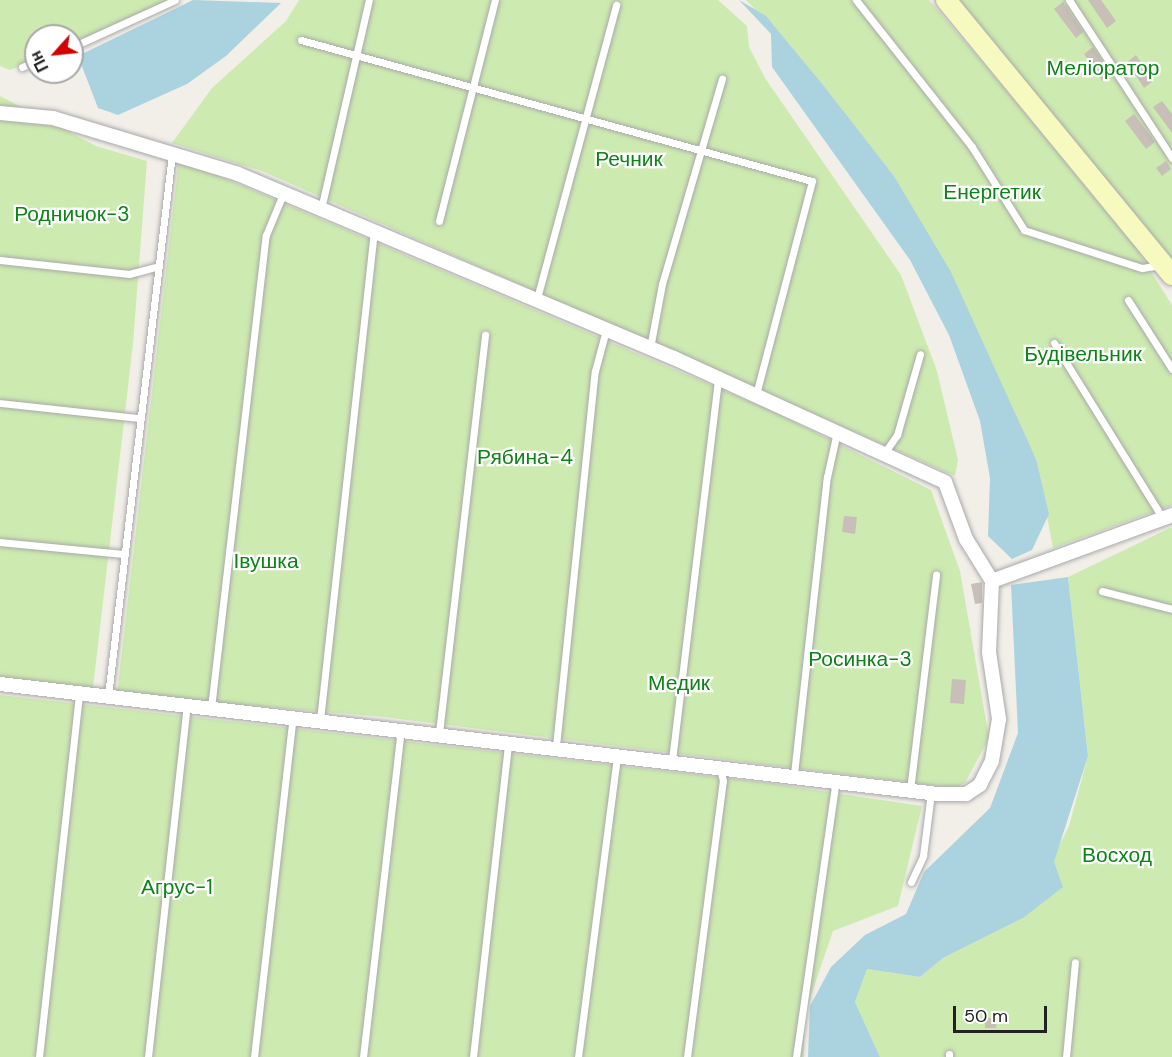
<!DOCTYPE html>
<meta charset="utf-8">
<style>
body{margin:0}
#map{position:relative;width:1172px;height:1057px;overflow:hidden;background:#f2efe9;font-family:"DM Sans",sans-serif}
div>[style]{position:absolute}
.grass>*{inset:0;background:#cdebb0}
.water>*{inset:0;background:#aad3df}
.building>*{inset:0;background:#c7bfb8}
.roads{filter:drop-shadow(0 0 2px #a9a9a9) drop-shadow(0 0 2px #a9a9a9)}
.lane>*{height:7px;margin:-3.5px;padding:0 3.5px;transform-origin:3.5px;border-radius:3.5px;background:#fff}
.street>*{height:14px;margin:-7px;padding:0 7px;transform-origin:7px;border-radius:7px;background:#fff}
.secondary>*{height:20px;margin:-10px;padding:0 10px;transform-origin:10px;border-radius:10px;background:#f7fabf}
span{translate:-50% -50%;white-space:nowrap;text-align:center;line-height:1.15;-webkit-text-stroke:4.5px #fff;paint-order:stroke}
.park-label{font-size:21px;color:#0c8416}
.north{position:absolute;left:24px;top:24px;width:60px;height:60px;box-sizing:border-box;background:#fff;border:2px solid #a7a7a7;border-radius:50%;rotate:243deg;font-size:16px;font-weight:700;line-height:24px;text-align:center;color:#222}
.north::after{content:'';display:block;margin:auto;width:21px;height:27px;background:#d40000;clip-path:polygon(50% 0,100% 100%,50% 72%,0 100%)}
.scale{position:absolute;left:953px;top:1006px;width:94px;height:27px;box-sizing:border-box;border:3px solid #222;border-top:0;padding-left:8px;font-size:18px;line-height:21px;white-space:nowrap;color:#222;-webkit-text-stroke:4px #fff;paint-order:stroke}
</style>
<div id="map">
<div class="grass">
<div style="clip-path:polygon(0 0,171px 0,72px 45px,72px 36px,36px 36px,36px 60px,10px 70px,0 66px)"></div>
<div style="clip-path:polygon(299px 0,718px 0,747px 26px,749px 47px,765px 78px,901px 275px,937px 371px,958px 460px,955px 476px,262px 171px,172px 143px,212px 88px,286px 21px)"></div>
<div style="clip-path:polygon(746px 0,929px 0,1000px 83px,1136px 248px,1172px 305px,1172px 505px,1053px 548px,1036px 459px,894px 176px,790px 45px)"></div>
<div style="clip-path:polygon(959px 0,1172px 0,1172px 260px)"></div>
<div style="clip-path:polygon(0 96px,96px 146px,147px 161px,133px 344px,93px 688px,0 678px)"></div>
<div style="clip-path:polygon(179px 159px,770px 410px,931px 490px,960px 571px,989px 738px,965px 783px,955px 788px,384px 717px,117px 694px)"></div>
<div style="clip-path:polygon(1172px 527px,1172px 1057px,880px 1057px,855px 1002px,867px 969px,920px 977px,943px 958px,1023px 918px,1069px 826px,1088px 756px,1068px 577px)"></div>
<div style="clip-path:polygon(0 695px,768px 783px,922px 806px,898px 906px,833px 931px,804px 1016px,804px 1057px,0 1057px)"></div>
</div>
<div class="water">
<div style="clip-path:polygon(193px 0,281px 3px,226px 56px,187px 84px,118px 115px,98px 108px,78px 56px)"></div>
<div style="clip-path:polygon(739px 0,766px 16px,823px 85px,894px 176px,951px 272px,1036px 459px,1049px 514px,1032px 550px,1012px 559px,988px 536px,990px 478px,980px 421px,949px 335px,910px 260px,772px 67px,771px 34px)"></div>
<div style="clip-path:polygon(1068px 577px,1088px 756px,1054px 862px,1063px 887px,1023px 918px,943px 958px,920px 977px,867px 969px,855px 1002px,880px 1057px,808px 1057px,810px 1006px,831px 967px,865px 935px,906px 914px,924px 872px,990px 808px,1018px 733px,1011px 585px)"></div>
</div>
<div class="building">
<div style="clip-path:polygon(1088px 0,1101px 0,1116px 21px,1107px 28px)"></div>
<div style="clip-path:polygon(1063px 2px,1083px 32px,1076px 38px,1054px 9px)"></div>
<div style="clip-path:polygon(1093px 47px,1112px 76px,1103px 82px,1084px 54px)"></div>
<div style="clip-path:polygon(1136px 55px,1153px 81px,1144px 88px,1127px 62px)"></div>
<div style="clip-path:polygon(1162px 101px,1172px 114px,1172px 133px,1153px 107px)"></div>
<div style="clip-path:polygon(1134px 114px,1155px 142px,1146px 149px,1125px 121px)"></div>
<div style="clip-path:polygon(1166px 161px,1171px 169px,1162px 176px,1156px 168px)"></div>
<div style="clip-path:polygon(844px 516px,857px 517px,855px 534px,842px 532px)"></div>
<div style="clip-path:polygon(982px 582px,982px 603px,975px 604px,971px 584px)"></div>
<div style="clip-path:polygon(952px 679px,966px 680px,964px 704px,950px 703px)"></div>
<div style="clip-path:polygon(985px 1018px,997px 1018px,996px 1028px,985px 1028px)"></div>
</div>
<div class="roads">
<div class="lane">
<div style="left:856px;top:0;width:187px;rotate:51.7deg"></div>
<div style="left:972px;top:147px;width:98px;rotate:57.9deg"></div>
<div style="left:1024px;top:230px;width:124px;rotate:17.9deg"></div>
<div style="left:1142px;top:268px;width:19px;rotate:-9deg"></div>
<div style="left:1069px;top:0;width:189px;rotate:56.9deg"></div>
<div style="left:301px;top:40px;width:530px;rotate:15.43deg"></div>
<div style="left:812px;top:181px;width:221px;rotate:104.7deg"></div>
<div style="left:72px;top:47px;width:113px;rotate:-24.5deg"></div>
<div style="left:22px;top:67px;width:15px;rotate:-23deg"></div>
<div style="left:321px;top:209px;width:214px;rotate:-77.1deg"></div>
<div style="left:439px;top:221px;width:228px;rotate:-75.8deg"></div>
<div style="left:0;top:260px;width:130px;rotate:6.2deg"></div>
<div style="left:129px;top:274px;width:27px;rotate:-15deg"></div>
<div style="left:1128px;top:300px;width:82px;rotate:57.5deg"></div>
<div style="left:536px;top:302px;width:308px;rotate:-74.9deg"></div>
<div style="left:1054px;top:343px;width:207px;rotate:58.2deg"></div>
<div style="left:650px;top:348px;width:65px;rotate:-79.4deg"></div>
<div style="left:662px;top:284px;width:214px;rotate:-73.7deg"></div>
<div style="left:0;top:403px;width:139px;rotate:6.2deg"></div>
<div style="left:885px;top:452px;width:21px;rotate:-55deg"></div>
<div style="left:897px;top:435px;width:84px;rotate:-74.1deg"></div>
<div style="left:0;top:542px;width:123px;rotate:5.6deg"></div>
<div style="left:1102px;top:591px;width:72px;rotate:14.4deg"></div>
<div style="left:108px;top:696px;width:546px;rotate:-83.27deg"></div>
<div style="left:211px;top:708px;width:476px;rotate:-83.4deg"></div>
<div style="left:266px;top:235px;width:44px;rotate:-67.5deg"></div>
<div style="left:320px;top:720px;width:489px;rotate:-83.7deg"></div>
<div style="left:439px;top:733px;width:401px;rotate:-83.4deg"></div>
<div style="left:556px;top:746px;width:377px;rotate:-84.1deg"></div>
<div style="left:595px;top:371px;width:42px;rotate:-75deg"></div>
<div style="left:672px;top:760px;width:385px;rotate:-83.1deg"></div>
<div style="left:794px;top:774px;width:299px;rotate:-83.7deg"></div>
<div style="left:827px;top:477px;width:46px;rotate:-77.5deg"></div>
<div style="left:910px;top:790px;width:217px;rotate:-83.1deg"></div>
<div style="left:911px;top:882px;width:29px;rotate:-65deg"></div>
<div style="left:923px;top:856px;width:64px;rotate:-82.8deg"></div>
<div style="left:39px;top:1057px;width:366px;rotate:-83.7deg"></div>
<div style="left:148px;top:1057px;width:354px;rotate:-83.7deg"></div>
<div style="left:254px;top:1057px;width:342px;rotate:-83.5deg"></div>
<div style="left:363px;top:1057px;width:330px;rotate:-83.4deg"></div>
<div style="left:473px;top:1057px;width:315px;rotate:-83.6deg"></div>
<div style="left:578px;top:1057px;width:304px;rotate:-82.6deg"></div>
<div style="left:687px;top:1057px;width:278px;rotate:-82.6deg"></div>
<div style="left:723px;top:781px;width:13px;rotate:-103deg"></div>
<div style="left:796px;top:1057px;width:279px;rotate:-81.8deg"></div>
<div style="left:949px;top:1057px;width:3px;rotate:-90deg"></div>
<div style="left:1066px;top:1057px;width:95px;rotate:-84.6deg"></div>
</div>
<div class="street">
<div style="left:0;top:113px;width:53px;rotate:5.4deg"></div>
<div style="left:53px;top:118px;width:193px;rotate:16.8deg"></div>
<div style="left:238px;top:174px;width:473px;rotate:22.9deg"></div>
<div style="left:674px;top:358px;width:298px;rotate:24.6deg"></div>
<div style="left:945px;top:482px;width:61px;rotate:69.8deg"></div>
<div style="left:966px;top:539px;width:49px;rotate:58.2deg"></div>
<div style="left:992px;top:581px;width:71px;rotate:92.4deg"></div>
<div style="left:989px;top:652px;width:68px;rotate:81.5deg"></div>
<div style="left:999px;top:719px;width:43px;rotate:99.5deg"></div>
<div style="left:992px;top:761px;width:27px;rotate:117deg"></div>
<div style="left:980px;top:785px;width:17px;rotate:147deg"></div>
<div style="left:966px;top:794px;width:28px;rotate:180deg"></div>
<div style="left:938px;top:794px;width:944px;rotate:-173.31deg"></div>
<div style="left:992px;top:581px;width:192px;rotate:-20.1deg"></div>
</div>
<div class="secondary">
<div style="left:946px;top:0;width:356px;rotate:50.6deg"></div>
</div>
</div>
<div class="park-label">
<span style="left:1103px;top:68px">Меліоратор</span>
<span style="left:629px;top:159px">Речник</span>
<span style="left:992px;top:192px">Енергетик</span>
<span style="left:72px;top:214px">Родничок-3</span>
<span style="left:1083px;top:354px">Будівельник</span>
<span style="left:525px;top:457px">Рябина-4</span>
<span style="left:266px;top:561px">Івушка</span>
<span style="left:860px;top:659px">Росинка-3</span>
<span style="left:679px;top:683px">Медик</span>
<span style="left:1117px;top:855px">Восход</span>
<span style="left:177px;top:887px">Агрус-1</span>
</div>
<div class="north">Пн</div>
<div class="scale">50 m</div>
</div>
